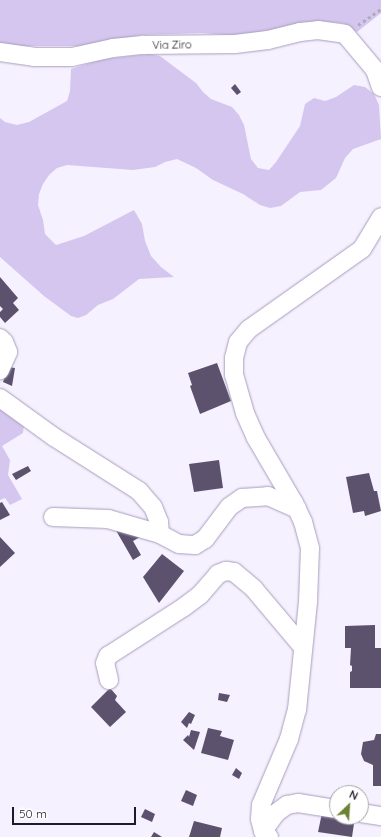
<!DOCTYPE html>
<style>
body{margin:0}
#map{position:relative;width:381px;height:837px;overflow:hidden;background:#f6f1ff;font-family:Quicksand,sans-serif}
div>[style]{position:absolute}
.green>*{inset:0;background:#d4c6ef}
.building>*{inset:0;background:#5c526e}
.path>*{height:2.5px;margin-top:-1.25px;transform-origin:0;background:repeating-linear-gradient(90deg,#b0abb8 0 3px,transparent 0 6px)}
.roads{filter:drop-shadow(0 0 1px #a89dbc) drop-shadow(0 0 1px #a89dbc)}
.street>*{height:18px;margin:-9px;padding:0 9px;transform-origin:9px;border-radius:9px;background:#fff}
span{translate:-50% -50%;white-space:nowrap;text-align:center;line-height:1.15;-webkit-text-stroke:4px #fff;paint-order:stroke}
.street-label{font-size:11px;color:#201c27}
.north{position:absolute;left:329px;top:785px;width:40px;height:40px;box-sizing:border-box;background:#fff;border:1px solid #a6a4a9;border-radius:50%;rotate:25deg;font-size:11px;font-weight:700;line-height:16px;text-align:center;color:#201c27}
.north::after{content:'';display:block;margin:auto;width:14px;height:18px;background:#6c8335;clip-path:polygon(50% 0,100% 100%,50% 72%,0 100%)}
.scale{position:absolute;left:12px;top:807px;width:124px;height:18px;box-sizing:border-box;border:2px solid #201c27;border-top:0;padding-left:5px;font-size:12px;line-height:14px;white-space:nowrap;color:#201c27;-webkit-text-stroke:3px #fff;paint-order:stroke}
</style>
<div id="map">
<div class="green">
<div style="clip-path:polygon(0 0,381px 0,381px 13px,357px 32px,342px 23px,325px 22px,299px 24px,239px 36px,202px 33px,141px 35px,88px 46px,5px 46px,0 44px)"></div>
<div style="clip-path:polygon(149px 54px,160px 56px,196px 83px,203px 92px,211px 99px,232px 107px,239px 115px,244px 125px,251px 159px,258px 168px,269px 170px,276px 162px,300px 126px,305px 104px,314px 98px,325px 101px,336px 97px,354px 85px,365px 87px,374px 94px,379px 105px,381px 139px,353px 149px,345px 158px,336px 178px,321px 190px,300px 192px,281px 206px,270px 208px,260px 205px,243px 194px,213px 180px,196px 168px,177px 159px,165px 162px,155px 167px,133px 170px,67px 165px,57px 168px,49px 175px,43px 184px,39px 194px,38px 205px,43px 220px,45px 234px,56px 245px,84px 236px,134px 210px,142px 224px,145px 241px,151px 256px,161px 267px,174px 277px,139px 279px,113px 299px,98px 305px,86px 315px,78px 318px,71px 316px,44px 296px,0 257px,0 118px,5px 122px,17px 125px,29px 122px,67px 101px,70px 91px,71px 69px,103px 59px)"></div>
<div style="clip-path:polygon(0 404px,24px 425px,23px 433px,2px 446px,10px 460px,8px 475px,22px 499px,10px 505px,5px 498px,0 500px)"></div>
</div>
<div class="building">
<div style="clip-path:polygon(235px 84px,241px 92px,237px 95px,231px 88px)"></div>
<div style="clip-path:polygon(0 277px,18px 298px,13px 303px,19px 310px,5px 323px,0 317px,0 312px,3px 309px,0 306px)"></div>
<div style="clip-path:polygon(217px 363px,231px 401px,200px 414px,190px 386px,192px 385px,188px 373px)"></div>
<div style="clip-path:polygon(8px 367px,15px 368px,12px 386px,3px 382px)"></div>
<div style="clip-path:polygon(219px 460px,223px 488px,194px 492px,189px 464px)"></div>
<div style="clip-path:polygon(28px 466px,31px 471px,16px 480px,12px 474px)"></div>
<div style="clip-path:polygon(369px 473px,374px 491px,377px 491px,381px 511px,365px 516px,364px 511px,353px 513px,346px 477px)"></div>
<div style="clip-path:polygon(2px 502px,10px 515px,0 520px,0 503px)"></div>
<div style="clip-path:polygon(114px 527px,142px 536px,133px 541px,141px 555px,133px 560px)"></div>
<div style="clip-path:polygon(0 537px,15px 553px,0 567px)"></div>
<div style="clip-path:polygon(162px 554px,184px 571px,159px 603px,143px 577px)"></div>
<div style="clip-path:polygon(375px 625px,375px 648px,381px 648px,381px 688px,350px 688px,350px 672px,352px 671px,352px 666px,350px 665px,351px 648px,345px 648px,345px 626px)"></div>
<div style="clip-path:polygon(110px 688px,117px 696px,115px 700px,126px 712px,110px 727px,91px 707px)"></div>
<div style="clip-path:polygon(219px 693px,230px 695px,227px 702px,218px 700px)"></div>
<div style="clip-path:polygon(189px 712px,195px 715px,191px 724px,189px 723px,187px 728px,181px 722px)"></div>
<div style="clip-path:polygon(208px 728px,222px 731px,220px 736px,234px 740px,228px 760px,201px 753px)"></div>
<div style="clip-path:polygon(191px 730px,200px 732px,194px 750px,183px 740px,188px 735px,189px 737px)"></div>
<div style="clip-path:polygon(376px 734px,381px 734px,381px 786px,373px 786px,373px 765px,364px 761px,361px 754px,363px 742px,374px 740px)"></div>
<div style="clip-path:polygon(236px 768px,242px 773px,239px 779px,232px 775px)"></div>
<div style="clip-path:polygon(186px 790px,197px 795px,193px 806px,181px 801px)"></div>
<div style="clip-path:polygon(145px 809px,155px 814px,152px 822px,141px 817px)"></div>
<div style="clip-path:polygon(322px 813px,337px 817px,355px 817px,352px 837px,318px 832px)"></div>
<div style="clip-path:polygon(194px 821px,222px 828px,220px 837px,189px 837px)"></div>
<div style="clip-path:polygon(154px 832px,162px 837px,151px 837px)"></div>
</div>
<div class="path">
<div style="left:358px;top:25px;width:28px;rotate:-35deg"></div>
</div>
<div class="roads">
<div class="street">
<div style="left:0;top:52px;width:34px;rotate:8deg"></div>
<div style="left:34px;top:57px;width:38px"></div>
<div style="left:72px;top:57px;width:42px;rotate:-12.4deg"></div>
<div style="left:113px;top:48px;width:30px;rotate:-6deg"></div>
<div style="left:143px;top:45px;width:92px;rotate:-0.6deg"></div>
<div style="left:235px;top:44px;width:33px;rotate:-7deg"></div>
<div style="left:268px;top:40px;width:33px;rotate:-14deg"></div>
<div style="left:300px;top:32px;width:18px;rotate:-6deg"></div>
<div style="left:318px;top:30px;width:27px;rotate:8deg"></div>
<div style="left:345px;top:34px;width:47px;rotate:50.2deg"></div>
<div style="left:375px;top:70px;width:18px;rotate:71deg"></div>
<div style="left:0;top:338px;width:6px;rotate:45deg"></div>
<div style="left:4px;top:342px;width:11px;rotate:68deg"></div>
<div style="left:8px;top:352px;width:20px;rotate:114deg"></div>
<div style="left:0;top:398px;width:67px;rotate:35.8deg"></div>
<div style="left:54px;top:437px;width:101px;rotate:32.4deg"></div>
<div style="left:139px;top:491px;width:21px;rotate:49deg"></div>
<div style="left:153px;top:507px;width:16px;rotate:68deg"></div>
<div style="left:159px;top:522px;width:12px;rotate:85deg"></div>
<div style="left:53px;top:517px;width:55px;rotate:2.1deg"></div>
<div style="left:108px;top:519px;width:54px;rotate:16.1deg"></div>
<div style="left:160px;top:534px;width:21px;rotate:28deg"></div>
<div style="left:179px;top:544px;width:16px;rotate:4deg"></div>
<div style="left:195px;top:545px;width:12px;rotate:-31deg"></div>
<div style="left:205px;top:539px;width:40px;rotate:-53deg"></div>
<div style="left:229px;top:507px;width:16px;rotate:-35deg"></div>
<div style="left:242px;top:498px;width:26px;rotate:-4deg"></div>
<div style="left:268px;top:496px;width:32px;rotate:24deg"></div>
<div style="left:109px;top:680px;width:17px;rotate:-103deg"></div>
<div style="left:105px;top:663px;width:8px;rotate:-67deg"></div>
<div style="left:108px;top:656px;width:90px;rotate:-32.8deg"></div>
<div style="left:184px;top:607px;width:20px;rotate:-37deg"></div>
<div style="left:200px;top:595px;width:28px;rotate:-49deg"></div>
<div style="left:218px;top:574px;width:9px;rotate:-21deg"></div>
<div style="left:226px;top:571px;width:8px;rotate:7deg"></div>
<div style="left:234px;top:572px;width:26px;rotate:40deg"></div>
<div style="left:254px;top:589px;width:75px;rotate:49.9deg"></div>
<div style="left:361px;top:813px;width:20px;rotate:9deg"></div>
<div style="left:263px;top:831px;width:22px;rotate:-54deg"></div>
<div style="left:276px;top:813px;width:14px;rotate:-36deg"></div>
<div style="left:287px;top:805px;width:11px;rotate:-10deg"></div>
<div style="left:298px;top:803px;width:39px;rotate:9deg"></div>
<div style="left:269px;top:837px;width:8px;rotate:-135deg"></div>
<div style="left:263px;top:831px;width:12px;rotate:-104deg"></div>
<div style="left:260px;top:819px;width:14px;rotate:-86deg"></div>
<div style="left:261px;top:805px;width:72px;rotate:-67deg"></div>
<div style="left:289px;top:739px;width:30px;rotate:-75deg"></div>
<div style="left:297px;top:710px;width:109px;rotate:-84.2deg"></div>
<div style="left:308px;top:602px;width:54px;rotate:-87.9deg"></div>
<div style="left:310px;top:548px;width:27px;rotate:-105deg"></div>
<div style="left:303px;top:522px;width:21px;rotate:-115deg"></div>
<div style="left:294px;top:503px;width:75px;rotate:-120.3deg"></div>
<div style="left:256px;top:438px;width:27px;rotate:-114deg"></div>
<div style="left:245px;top:413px;width:40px;rotate:-106deg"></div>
<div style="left:234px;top:375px;width:17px;rotate:-90deg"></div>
<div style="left:234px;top:358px;width:16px;rotate:-76deg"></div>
<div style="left:238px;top:342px;width:17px;rotate:-50deg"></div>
<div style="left:249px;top:329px;width:138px;rotate:-35.3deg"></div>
<div style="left:362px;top:249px;width:37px;rotate:-59deg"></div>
</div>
</div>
<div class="street-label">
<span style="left:172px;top:45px;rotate:-1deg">Via Ziro</span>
</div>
<div class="north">N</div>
<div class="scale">50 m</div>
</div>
